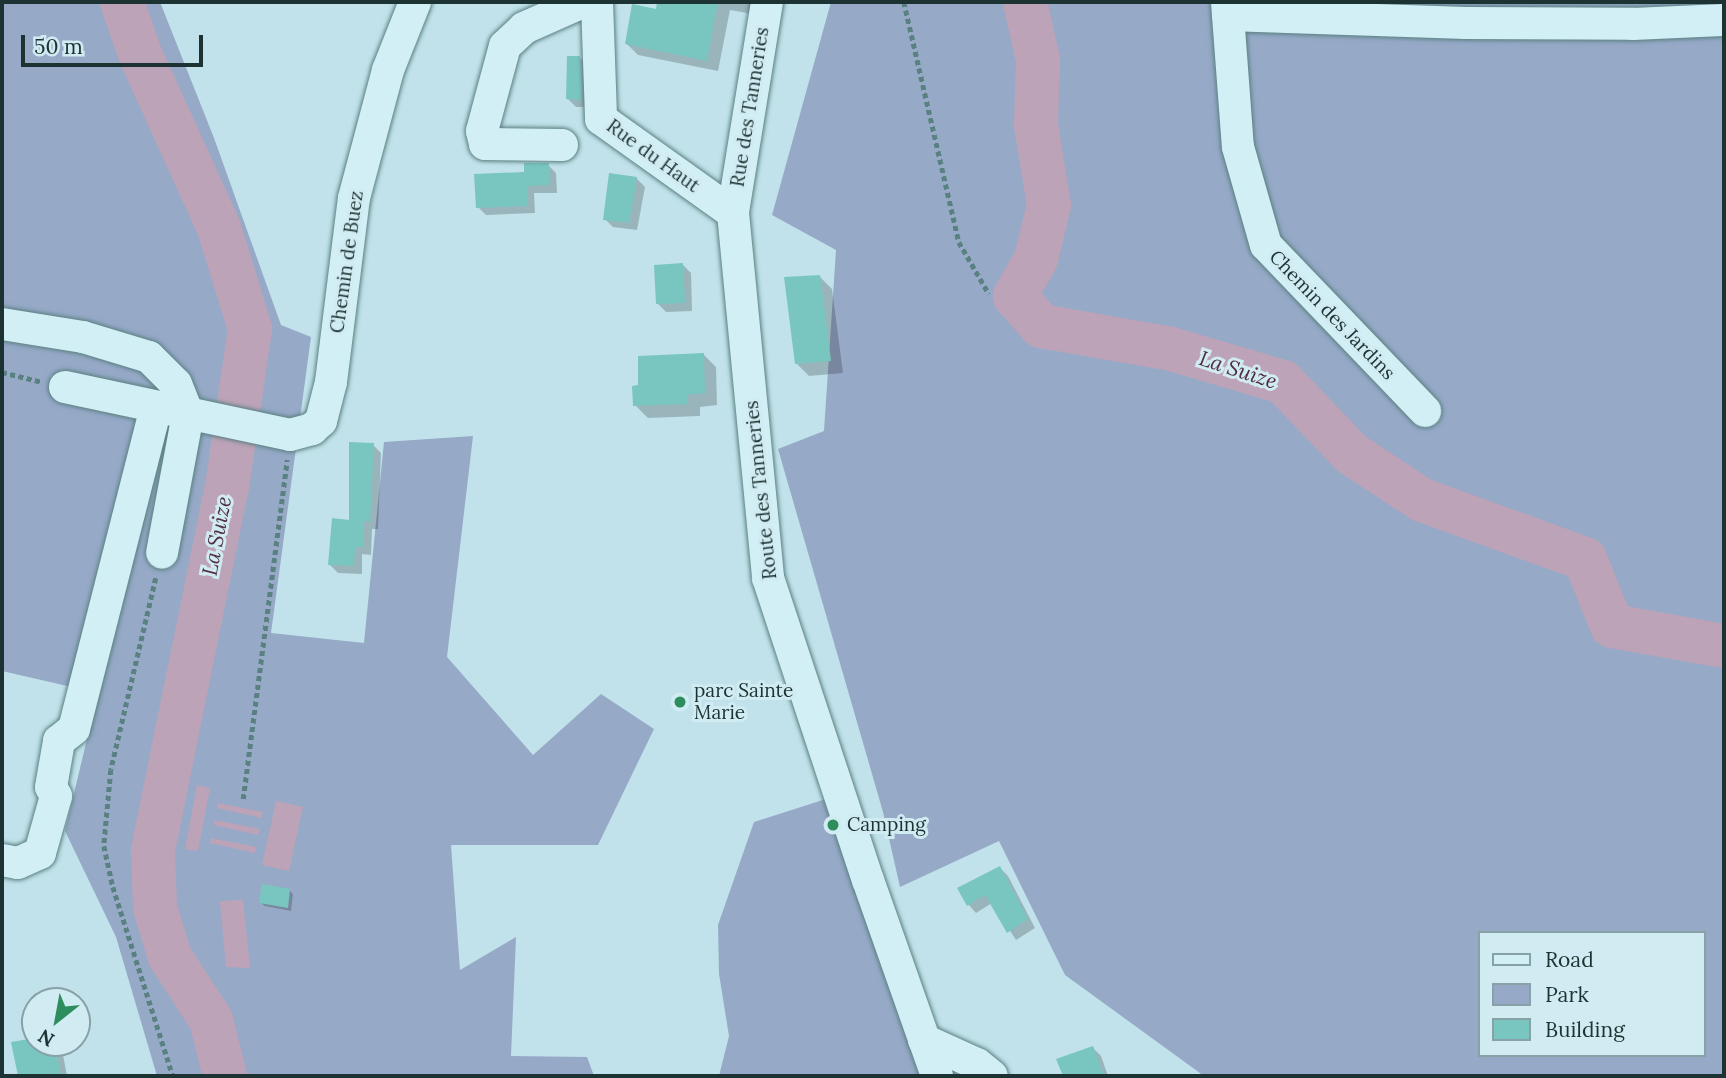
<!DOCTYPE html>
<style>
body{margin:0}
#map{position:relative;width:1726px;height:1078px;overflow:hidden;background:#c1e2ea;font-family:Lora,serif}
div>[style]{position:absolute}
.green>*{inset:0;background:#96a9c7}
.water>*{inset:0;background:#bda3b8}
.shadow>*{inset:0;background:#0003}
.river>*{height:44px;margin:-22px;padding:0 22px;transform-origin:22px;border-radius:22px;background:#bda3b8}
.building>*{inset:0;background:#79c6c0}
.path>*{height:4.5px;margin-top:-2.25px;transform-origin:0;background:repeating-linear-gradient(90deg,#5a8182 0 5px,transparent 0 8.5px)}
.roads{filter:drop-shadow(0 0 2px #5a8182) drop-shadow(0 0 2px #5a8182)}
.minor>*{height:32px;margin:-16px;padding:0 16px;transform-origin:16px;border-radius:16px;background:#d3eff6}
.dots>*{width:19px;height:19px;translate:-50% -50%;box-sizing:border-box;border:4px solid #d0ebf2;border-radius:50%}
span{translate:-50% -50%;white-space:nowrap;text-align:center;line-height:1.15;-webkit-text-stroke:6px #d0ebf2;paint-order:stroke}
.street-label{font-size:19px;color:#1d3333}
.poi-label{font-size:19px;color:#1d3333}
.left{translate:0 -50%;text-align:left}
.water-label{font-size:21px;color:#522d42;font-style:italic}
.frame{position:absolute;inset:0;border:4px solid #1d3333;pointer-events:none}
.legend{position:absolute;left:1478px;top:931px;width:228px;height:126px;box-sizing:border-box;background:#d0ebf2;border:2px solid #88a1a6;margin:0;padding:9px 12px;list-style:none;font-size:21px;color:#1d3333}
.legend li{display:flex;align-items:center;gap:14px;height:35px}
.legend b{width:35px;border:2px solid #88a1a6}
.north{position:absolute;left:21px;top:987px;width:70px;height:70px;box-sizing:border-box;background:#d0ebf2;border:2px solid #88a1a6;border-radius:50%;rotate:211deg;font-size:19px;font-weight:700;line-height:28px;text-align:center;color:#1d3333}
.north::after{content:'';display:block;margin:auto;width:24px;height:32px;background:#2e8d5d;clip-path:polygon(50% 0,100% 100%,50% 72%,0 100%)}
.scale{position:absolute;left:21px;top:35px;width:182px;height:32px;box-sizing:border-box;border:4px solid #1d3333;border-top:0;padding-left:9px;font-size:21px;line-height:24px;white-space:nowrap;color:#1d3333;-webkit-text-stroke:5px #d0ebf2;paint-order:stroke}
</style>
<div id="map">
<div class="green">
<div style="clip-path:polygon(2px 2px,160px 2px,214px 138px,281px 325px,311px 337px,271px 633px,364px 643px,384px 442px,473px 436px,447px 657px,533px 755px,601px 694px,654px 729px,598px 845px,451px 845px,460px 970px,516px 937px,511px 1056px,587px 1057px,594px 1076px,157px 1076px,116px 937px,65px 831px,98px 693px,2px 671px)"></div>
<div style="clip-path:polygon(evenodd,831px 2px,1724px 2px,1724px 1076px,1204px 1076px,1065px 975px,999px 841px,900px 887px,883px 812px,778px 449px,824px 431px,836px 250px,772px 215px,831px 2px,1479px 933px,1703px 933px,1703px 1055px,1479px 1055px,1479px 933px)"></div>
<div style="clip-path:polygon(829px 798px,924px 1076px,719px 1076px,729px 1036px,719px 974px,718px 925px,754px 822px)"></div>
</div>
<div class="water">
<div style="clip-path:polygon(197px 785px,210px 788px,198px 851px,185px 849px)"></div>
<div style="clip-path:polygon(276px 801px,303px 807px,289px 871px,262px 865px)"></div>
<div style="clip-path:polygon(218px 803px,263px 812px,261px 818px,217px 808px)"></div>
<div style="clip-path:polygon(215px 820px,260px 829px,258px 835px,214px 825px)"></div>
<div style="clip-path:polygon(211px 838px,256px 847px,255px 853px,210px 843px)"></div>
<div style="clip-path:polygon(243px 900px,250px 968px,226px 967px,220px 901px)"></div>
</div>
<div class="shadow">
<div style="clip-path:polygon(699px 2px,761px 2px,758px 15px,730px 10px,718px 71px,638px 55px,626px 43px,697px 15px)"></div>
<div style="clip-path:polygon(580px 58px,588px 66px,589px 107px,576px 107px,568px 99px)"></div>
<div style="clip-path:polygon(548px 165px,556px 173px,557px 193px,534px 193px,535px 213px,486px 215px,478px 207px)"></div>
<div style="clip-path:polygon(636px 178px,645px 187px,637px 230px,613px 227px,605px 219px)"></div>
<div style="clip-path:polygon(683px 265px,691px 273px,692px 311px,666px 312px,658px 304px)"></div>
<div style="clip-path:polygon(819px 276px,832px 289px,843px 373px,809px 376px,796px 363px)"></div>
<div style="clip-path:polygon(703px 354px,716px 367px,717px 405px,700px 407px,700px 416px,648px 418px,635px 405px)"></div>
<div style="clip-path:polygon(373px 445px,381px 453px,378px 529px,372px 529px,371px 555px,362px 554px,362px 574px,338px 573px,330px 565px,351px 522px)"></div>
<div style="clip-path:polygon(1000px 868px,1008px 876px,1035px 928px,1016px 940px,992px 903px,976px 913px,968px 904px)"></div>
<div style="clip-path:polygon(289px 890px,293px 894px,291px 911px,265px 906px,261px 903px)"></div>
<div style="clip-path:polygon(35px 1040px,35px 1043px,61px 1044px,67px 1076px,19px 1076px,13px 1044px)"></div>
<div style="clip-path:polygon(1093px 1048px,1101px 1056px,1108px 1076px,1065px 1076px,1059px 1060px)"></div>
</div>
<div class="river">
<div style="left:122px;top:2px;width:55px;rotate:70.9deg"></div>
<div style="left:140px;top:54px;width:191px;rotate:65.6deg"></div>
<div style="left:219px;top:228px;width:106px;rotate:72.9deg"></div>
<div style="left:250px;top:329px;width:159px;rotate:98.3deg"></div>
<div style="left:227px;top:486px;width:371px;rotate:101.5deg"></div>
<div style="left:153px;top:850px;width:58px;rotate:88deg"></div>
<div style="left:155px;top:908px;width:51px;rotate:73deg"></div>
<div style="left:170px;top:957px;width:75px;rotate:56.9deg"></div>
<div style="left:211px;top:1020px;width:58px;rotate:76deg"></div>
<div style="left:1025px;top:2px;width:59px;rotate:77.4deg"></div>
<div style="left:1038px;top:60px;width:65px;rotate:91.8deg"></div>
<div style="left:1036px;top:125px;width:81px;rotate:80.8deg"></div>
<div style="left:1049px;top:205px;width:56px;rotate:103.5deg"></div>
<div style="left:1036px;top:259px;width:43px;rotate:119.6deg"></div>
<div style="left:1015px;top:296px;width:40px;rotate:49deg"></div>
<div style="left:1041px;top:326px;width:132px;rotate:10deg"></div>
<div style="left:1171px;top:349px;width:117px;rotate:16.4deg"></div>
<div style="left:1283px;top:382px;width:100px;rotate:46.2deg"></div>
<div style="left:1352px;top:454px;width:84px;rotate:33.3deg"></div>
<div style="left:1422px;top:500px;width:173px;rotate:19.9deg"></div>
<div style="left:1585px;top:559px;width:72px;rotate:68.1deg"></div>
<div style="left:1612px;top:626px;width:114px;rotate:10.1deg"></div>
</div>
<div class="building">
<div style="clip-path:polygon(657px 2px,718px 2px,707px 61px,625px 44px,632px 4px,656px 9px)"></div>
<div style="clip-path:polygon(567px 56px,580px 56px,582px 100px,566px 99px)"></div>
<div style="clip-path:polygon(524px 163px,549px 163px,549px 185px,527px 186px,528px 206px,476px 208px,474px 174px,524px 172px)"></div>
<div style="clip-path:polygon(609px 173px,637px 177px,629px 223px,603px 220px)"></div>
<div style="clip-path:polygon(683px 263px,685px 303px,656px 304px,654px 265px)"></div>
<div style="clip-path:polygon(820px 275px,831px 361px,795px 364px,784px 277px)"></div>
<div style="clip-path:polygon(704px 353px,705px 393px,688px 395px,688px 404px,633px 406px,632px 386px,638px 385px,638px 356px)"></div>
<div style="clip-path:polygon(349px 442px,374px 443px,370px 522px,364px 521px,363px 547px,355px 547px,354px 566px,328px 565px,332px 518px,349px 520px)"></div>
<div style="clip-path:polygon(1000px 866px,1028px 919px,1007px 933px,985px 895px,967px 906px,957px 888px)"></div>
<div style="clip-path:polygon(262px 884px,290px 889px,288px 908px,259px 903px)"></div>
<div style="clip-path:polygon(35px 1038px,35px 1043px,55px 1043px,61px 1076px,18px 1076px,11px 1042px)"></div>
<div style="clip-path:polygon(1093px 1046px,1104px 1076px,1063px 1076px,1056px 1059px)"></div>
</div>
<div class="path">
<div style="left:904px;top:2px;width:246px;rotate:77.1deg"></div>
<div style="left:959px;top:242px;width:60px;rotate:60deg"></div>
<div style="left:2px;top:372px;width:41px;rotate:14deg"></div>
<div style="left:156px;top:578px;width:197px;rotate:103.2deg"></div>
<div style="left:111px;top:770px;width:76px;rotate:95.3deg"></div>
<div style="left:104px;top:846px;width:42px;rotate:77.6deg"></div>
<div style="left:113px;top:887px;width:198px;rotate:72.4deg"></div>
<div style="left:243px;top:799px;width:342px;rotate:-82.6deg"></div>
</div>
<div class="roads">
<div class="minor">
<div style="left:597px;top:2px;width:117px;rotate:88deg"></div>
<div style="left:601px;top:119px;width:162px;rotate:35.5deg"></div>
<div style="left:767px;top:2px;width:214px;rotate:99.2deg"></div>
<div style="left:733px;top:213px;width:367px;rotate:84.5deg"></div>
<div style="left:768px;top:578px;width:318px;rotate:71.7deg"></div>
<div style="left:868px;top:880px;width:208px;rotate:70.6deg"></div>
<div style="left:1227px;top:2px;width:145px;rotate:85.7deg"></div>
<div style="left:1238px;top:147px;width:102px;rotate:74.1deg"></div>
<div style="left:1266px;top:245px;width:230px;rotate:46.2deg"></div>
<div style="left:1228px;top:15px;width:238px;rotate:1.9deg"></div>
<div style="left:1466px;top:23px;width:167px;rotate:0.3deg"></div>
<div style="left:1633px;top:24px;width:91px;rotate:-2.5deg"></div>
<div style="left:562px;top:145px;width:77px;rotate:-179.3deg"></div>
<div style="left:485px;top:144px;width:13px;rotate:-103deg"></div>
<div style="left:482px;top:131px;width:88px;rotate:-74.9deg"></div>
<div style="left:505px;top:46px;width:26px;rotate:-43deg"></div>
<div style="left:524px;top:28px;width:64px;rotate:-23.8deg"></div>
<div style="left:2px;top:324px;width:82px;rotate:9.1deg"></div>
<div style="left:83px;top:337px;width:69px;rotate:16.9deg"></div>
<div style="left:149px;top:357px;width:38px;rotate:45deg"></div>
<div style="left:176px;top:384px;width:32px;rotate:68deg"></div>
<div style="left:188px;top:414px;width:141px;rotate:100.6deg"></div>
<div style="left:65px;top:387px;width:230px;rotate:12deg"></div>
<div style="left:290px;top:435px;width:23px;rotate:-15deg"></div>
<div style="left:312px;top:429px;width:12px;rotate:-42deg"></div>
<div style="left:321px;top:421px;width:40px;rotate:-75.6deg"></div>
<div style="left:331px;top:382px;width:185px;rotate:-82.9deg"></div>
<div style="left:354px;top:198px;width:132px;rotate:-75.1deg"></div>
<div style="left:388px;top:70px;width:73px;rotate:-68.3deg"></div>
<div style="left:2px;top:860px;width:16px;rotate:11deg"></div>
<div style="left:18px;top:863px;width:24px;rotate:-24deg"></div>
<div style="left:40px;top:853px;width:59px;rotate:-74.3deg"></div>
<div style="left:56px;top:796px;width:10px;rotate:-119deg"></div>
<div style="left:51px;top:787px;width:47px;rotate:-80.1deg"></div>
<div style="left:59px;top:741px;width:19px;rotate:-39deg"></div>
<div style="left:74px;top:729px;width:332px;rotate:-75.7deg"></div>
<div style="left:924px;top:1040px;width:58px;rotate:24.4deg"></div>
<div style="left:977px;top:1064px;width:19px;rotate:39deg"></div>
</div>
</div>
<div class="dots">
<div style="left:680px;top:702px;background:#2e8d5d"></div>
<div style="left:833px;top:825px;background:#2e8d5d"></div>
</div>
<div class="street-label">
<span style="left:750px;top:107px;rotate:-81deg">Rue des Tanneries</span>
<span style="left:653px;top:156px;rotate:36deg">Rue du Haut</span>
<span style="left:347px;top:262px;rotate:-82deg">Chemin de Buez</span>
<span style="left:1332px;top:315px;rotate:46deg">Chemin des Jardins</span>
<span style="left:761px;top:490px;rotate:-96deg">Route des Tanneries</span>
</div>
<div class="poi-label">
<span class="left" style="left:694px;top:702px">parc Sainte<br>Marie</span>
<span class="left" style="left:847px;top:825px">Camping</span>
</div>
<div class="water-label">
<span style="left:1238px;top:370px;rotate:18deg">La Suize</span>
<span style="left:217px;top:536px;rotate:-79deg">La Suize</span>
</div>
<div class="frame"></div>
<ul class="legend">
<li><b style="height:9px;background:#d3eff6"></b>Road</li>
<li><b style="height:19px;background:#96a9c7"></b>Park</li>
<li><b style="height:19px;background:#79c6c0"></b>Building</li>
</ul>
<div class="north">N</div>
<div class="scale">50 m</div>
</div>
